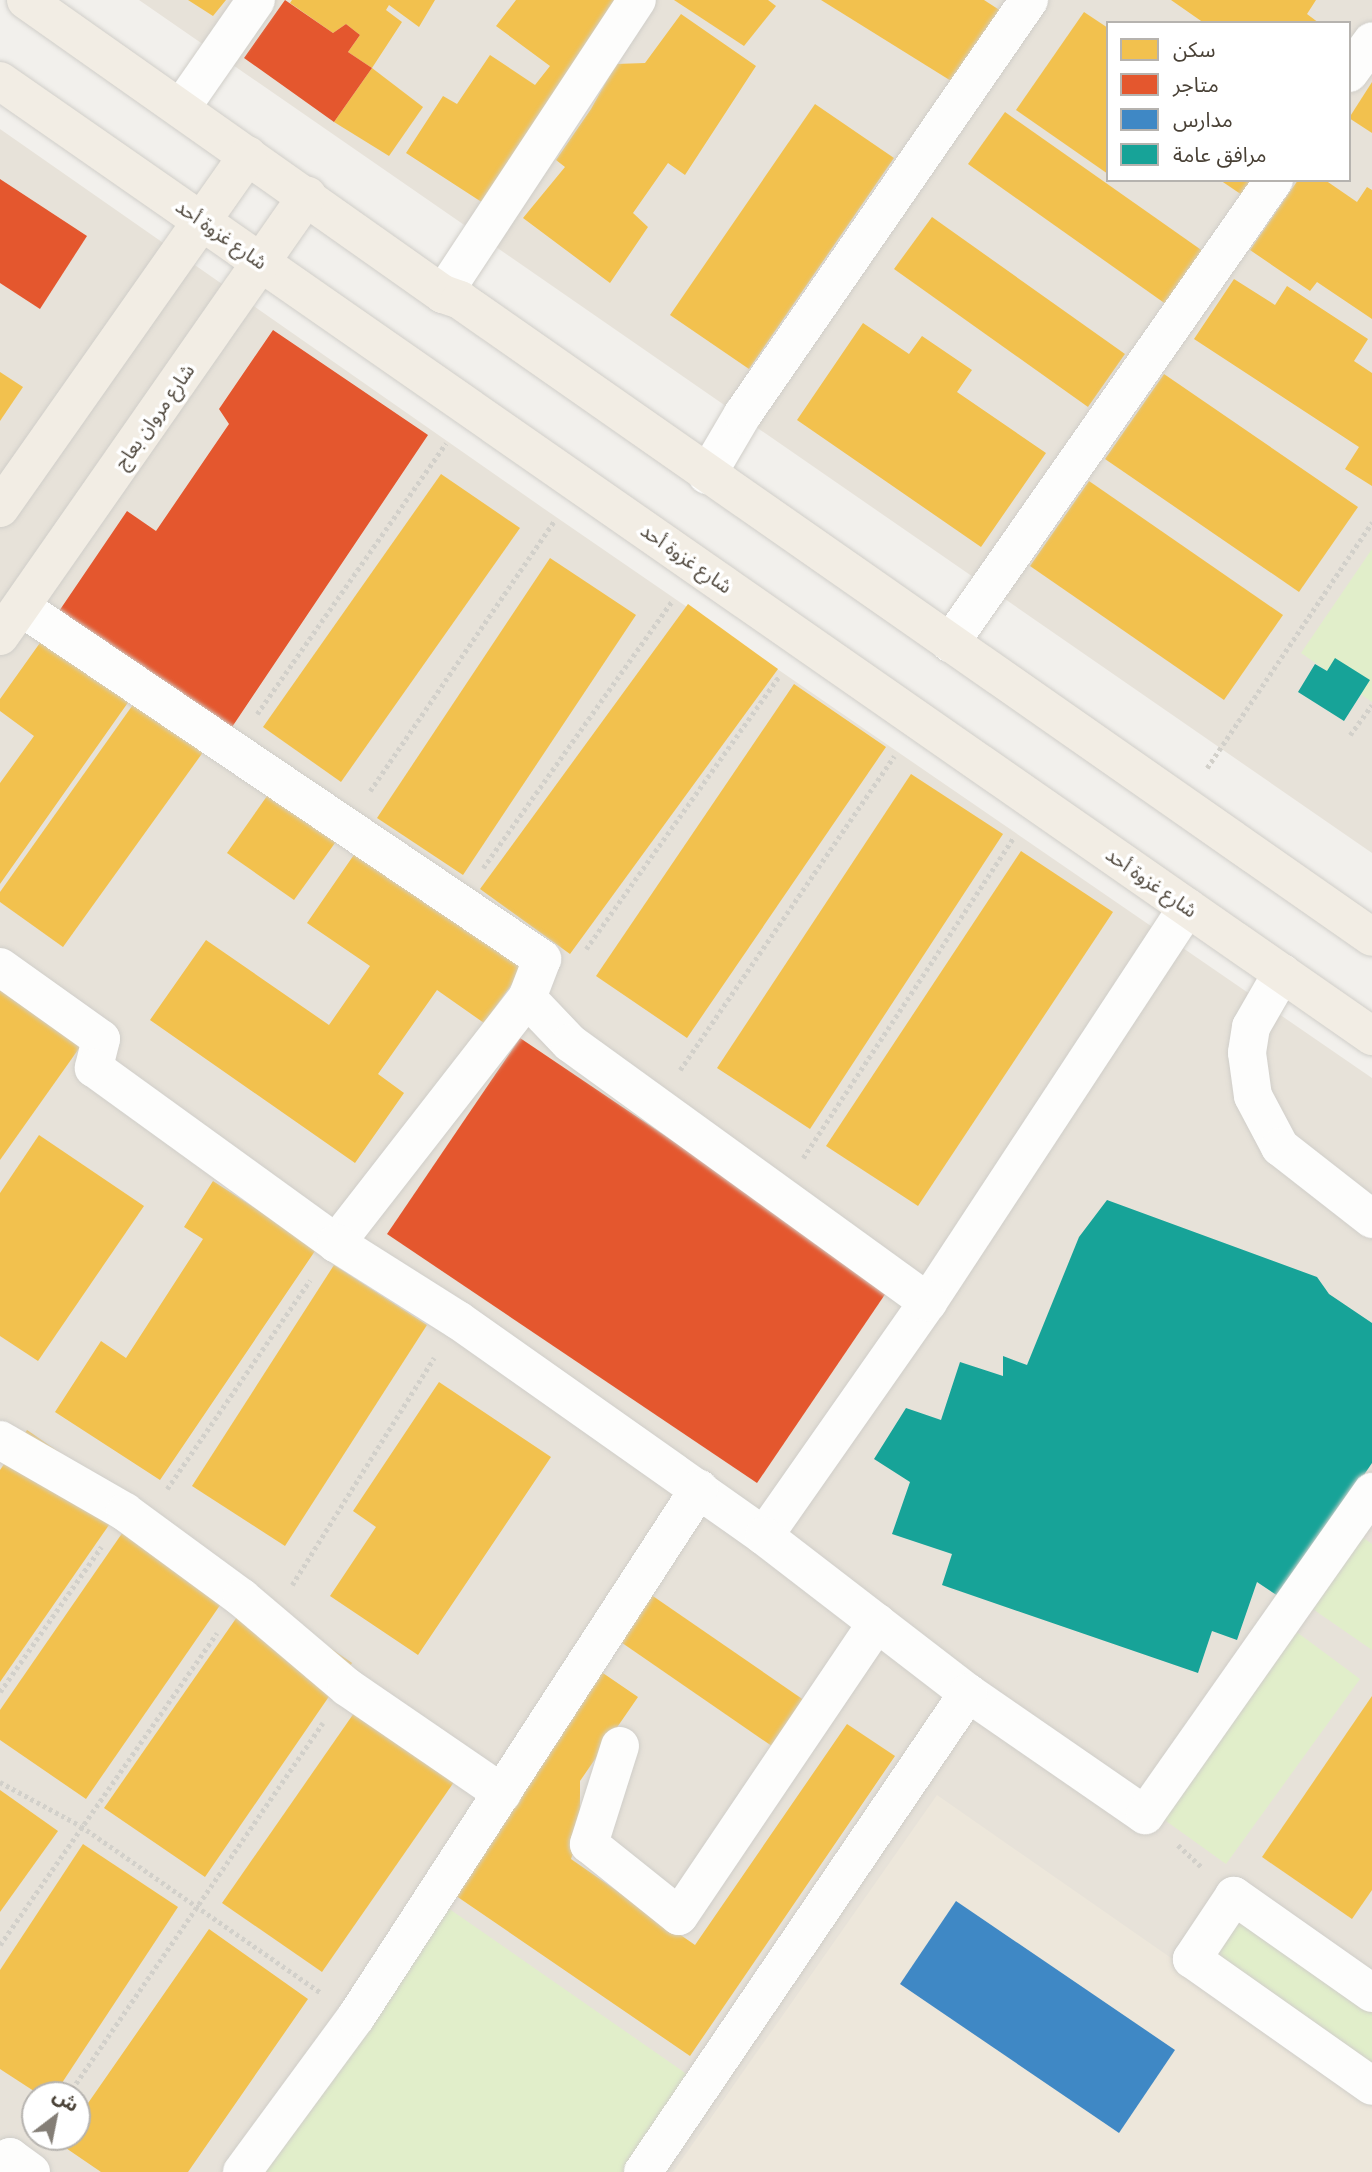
<!DOCTYPE html>
<meta charset="utf-8">
<style>
body{margin:0}
#map{position:relative;width:1372px;height:2172px;overflow:hidden;background:#f2f0ec;font-family:Mulish,"Noto Sans Arabic",sans-serif}
div>[style]{position:absolute}
.residential>*{inset:0;background:#e7e2d9}
.education>*{inset:0;background:#ede7db}
.green>*{inset:0;background:#e1eeca}
.homes>*{inset:0;background:#f2c14e}
.shops>*{inset:0;background:#e4572e}
.schools>*{inset:0;background:#3f88c5}
.public>*{inset:0;background:#17a398}
.path>*{height:4.5px;margin-top:-2.25px;transform-origin:0;background:repeating-linear-gradient(90deg,#d2d0ca 0 3.5px,transparent 0 7px)}
.roads{filter:drop-shadow(0 0 2px #d0cec9) drop-shadow(0 0 2px #d0cec9)}
.minor>*{height:38px;margin:-19px;padding:0 19px;transform-origin:19px;border-radius:19px;background:#fdfdfc}
.major>*{height:38px;margin:-19px;padding:0 19px;transform-origin:19px;border-radius:19px;background:#f2ede4}
span{translate:-50% -50%;white-space:nowrap;text-align:center;line-height:1.15;-webkit-text-stroke:7px #fff;paint-order:stroke}
.street-label{font-size:19px;color:#494136}
.legend{position:absolute;left:1106px;top:21px;width:245px;height:161px;box-sizing:border-box;background:#fff;border:2px solid #b6b3af;margin:0;padding:9px 12px;list-style:none;font-size:21px;color:#494136}
.legend li{display:flex;align-items:center;gap:14px;height:35px}
.legend b{width:35px;border:2px solid #b6b3af}
.north{position:absolute;left:21px;top:2081px;width:70px;height:70px;box-sizing:border-box;background:#fff;border:2px solid #b6b3af;border-radius:50%;rotate:32deg;font-size:19px;font-weight:700;line-height:28px;text-align:center;color:#494136}
.north::after{content:'';display:block;margin:auto;width:24px;height:32px;background:#847e76;clip-path:polygon(50% 0,100% 100%,50% 72%,0 100%)}
</style>
<div id="map">
<div class="residential">
<div style="clip-path:polygon(evenodd,139px 0,1372px 0,1372px 853px,139px 0,1108px 23px,1349px 23px,1349px 180px,1108px 180px,1108px 23px)"></div>
<div style="clip-path:polygon(evenodd,0 129px,543px 508px,1372px 1078px,1372px 2172px,0 2172px,0 129px,35px 2095px,77px 2095px,77px 2137px,35px 2137px,35px 2095px)"></div>
</div>
<div class="education">
<div style="clip-path:polygon(937px 1795px,1372px 2098px,1372px 2172px,673px 2172px)"></div>
</div>
<div class="green">
<div style="clip-path:polygon(1372px 549px,1372px 702px,1301px 653px)"></div>
<div style="clip-path:polygon(1358px 1534px,1372px 1544px,1372px 1650px,1307px 1605px)"></div>
<div style="clip-path:polygon(1294px 1630px,1360px 1679px,1226px 1864px,1159px 1816px)"></div>
<div style="clip-path:polygon(448px 1908px,691px 2077px,625px 2172px,263px 2172px)"></div>
<div style="clip-path:polygon(1235px 1913px,1372px 2007px,1372px 2073px,1204px 1958px)"></div>
</div>
<div class="homes">
<div style="clip-path:polygon(188px 0,226px 0,213px 16px)"></div>
<div style="clip-path:polygon(292px 0,435px 0,419px 27px,389px 5px,386px 10px,402px 22px,372px 68px,348px 52px,360px 35px,346px 24px,333px 33px,290px 3px)"></div>
<div style="clip-path:polygon(516px 0,626px 0,497px 212px,406px 153px,443px 96px,457px 104px,490px 55px,535px 85px,550px 66px,496px 26px)"></div>
<div style="clip-path:polygon(674px 0,768px 0,776px 6px,744px 46px)"></div>
<div style="clip-path:polygon(821px 0,984px 0,1001px 11px,956px 84px)"></div>
<div style="clip-path:polygon(1171px 0,1316px 0,1307px 14px,1319px 23px,1204px 23px)"></div>
<div style="clip-path:polygon(1084px 12px,1108px 28px,1108px 174px,1016px 110px)"></div>
<div style="clip-path:polygon(681px 14px,756px 66px,685px 175px,668px 163px,633px 213px,648px 227px,610px 283px,523px 218px,565px 167px,556px 160px,591px 109px,616px 64px,645px 63px)"></div>
<div style="clip-path:polygon(372px 68px,423px 107px,389px 156px,334px 122px)"></div>
<div style="clip-path:polygon(1372px 82px,1372px 133px,1349px 118px)"></div>
<div style="clip-path:polygon(815px 104px,894px 158px,749px 369px,670px 315px)"></div>
<div style="clip-path:polygon(1005px 112px,1207px 254px,1170px 307px,968px 164px)"></div>
<div style="clip-path:polygon(1220px 180px,1253px 180px,1242px 195px)"></div>
<div style="clip-path:polygon(1298px 180px,1325px 180px,1357px 202px,1367px 187px,1372px 190px,1372px 319px,1317px 282px,1310px 291px,1250px 250px)"></div>
<div style="clip-path:polygon(932px 217px,1125px 354px,1088px 407px,894px 269px)"></div>
<div style="clip-path:polygon(1234px 279px,1275px 305px,1287px 286px,1368px 339px,1354px 361px,1372px 373px,1372px 486px,1345px 469px,1359px 447px,1194px 339px)"></div>
<div style="clip-path:polygon(863px 323px,909px 354px,922px 336px,972px 370px,957px 392px,1046px 453px,981px 547px,797px 420px)"></div>
<div style="clip-path:polygon(0 372px,23px 387px,0 421px)"></div>
<div style="clip-path:polygon(1164px 374px,1358px 507px,1299px 592px,1105px 459px)"></div>
<div style="clip-path:polygon(441px 474px,520px 528px,341px 782px,263px 727px)"></div>
<div style="clip-path:polygon(1089px 481px,1283px 615px,1224px 700px,1030px 566px)"></div>
<div style="clip-path:polygon(550px 558px,636px 615px,463px 875px,377px 818px)"></div>
<div style="clip-path:polygon(688px 604px,778px 669px,570px 954px,480px 889px)"></div>
<div style="clip-path:polygon(47px 633px,134px 694px,0 884px,0 783px,34px 736px,0 711px,0 699px)"></div>
<div style="clip-path:polygon(794px 684px,886px 747px,687px 1038px,596px 976px)"></div>
<div style="clip-path:polygon(137px 699px,206px 748px,63px 947px,0 902px,0 892px)"></div>
<div style="clip-path:polygon(911px 774px,1003px 834px,810px 1129px,717px 1068px)"></div>
<div style="clip-path:polygon(272px 789px,340px 836px,294px 900px,227px 853px)"></div>
<div style="clip-path:polygon(360px 846px,527px 963px,484px 1023px,437px 990px,378px 1074px,404px 1093px,355px 1163px,150px 1020px,206px 940px,329px 1025px,370px 966px,307px 923px)"></div>
<div style="clip-path:polygon(1021px 851px,1113px 912px,918px 1206px,826px 1146px)"></div>
<div style="clip-path:polygon(0 980px,85px 1040px,0 1160px)"></div>
<div style="clip-path:polygon(39px 1135px,144px 1206px,38px 1361px,0 1336px,0 1193px)"></div>
<div style="clip-path:polygon(213px 1181px,317px 1248px,160px 1480px,55px 1412px,101px 1341px,126px 1358px,203px 1239px,184px 1227px)"></div>
<div style="clip-path:polygon(334px 1265px,427px 1325px,285px 1546px,192px 1486px)"></div>
<div style="clip-path:polygon(439px 1382px,551px 1457px,418px 1655px,330px 1596px,376px 1527px,353px 1511px)"></div>
<div style="clip-path:polygon(27px 1430px,127px 1499px,0 1682px,0 1470px)"></div>
<div style="clip-path:polygon(134px 1516px,234px 1585px,86px 1799px,0 1740px,0 1710px)"></div>
<div style="clip-path:polygon(647px 1592px,811px 1705px,779px 1751px,615px 1638px)"></div>
<div style="clip-path:polygon(253px 1594px,352px 1663px,205px 1877px,104px 1808px)"></div>
<div style="clip-path:polygon(597px 1669px,638px 1697px,580px 1781px,580px 1833px,571px 1859px,695px 1945px,847px 1724px,895px 1756px,690px 2056px,446px 1889px)"></div>
<div style="clip-path:polygon(370px 1690px,470px 1759px,322px 1972px,222px 1903px)"></div>
<div style="clip-path:polygon(1372px 1696px,1372px 1890px,1352px 1919px,1262px 1857px)"></div>
<div style="clip-path:polygon(0 1790px,58px 1831px,0 1912px)"></div>
<div style="clip-path:polygon(83px 1844px,178px 1907px,54px 2095px,40px 2095px,0 2069px,0 1970px)"></div>
<div style="clip-path:polygon(209px 1929px,308px 1999px,188px 2172px,101px 2172px,60px 2144px,65px 2137px,77px 2137px,77px 2119px)"></div>
</div>
<div class="shops">
<div style="clip-path:polygon(285px 0,333px 33px,346px 24px,360px 35px,348px 52px,372px 68px,334px 122px,244px 58px)"></div>
<div style="clip-path:polygon(0 179px,87px 236px,40px 309px,0 283px)"></div>
<div style="clip-path:polygon(273px 330px,428px 435px,226px 736px,53px 620px,127px 511px,156px 531px,229px 424px,219px 409px)"></div>
<div style="clip-path:polygon(520px 1038px,890px 1287px,757px 1483px,387px 1234px)"></div>
</div>
<div class="schools">
<div style="clip-path:polygon(956px 1901px,1175px 2050px,1119px 2133px,900px 1984px)"></div>
</div>
<div class="public">
<div style="clip-path:polygon(1335px 658px,1370px 680px,1344px 721px,1298px 692px,1315px 664px,1327px 671px)"></div>
<div style="clip-path:polygon(1107px 1200px,1317px 1277px,1329px 1294px,1372px 1323px,1372px 1463px,1281px 1598px,1257px 1582px,1237px 1640px,1212px 1631px,1198px 1673px,942px 1585px,952px 1554px,892px 1534px,910px 1482px,874px 1459px,906px 1408px,941px 1420px,960px 1362px,1003px 1376px,1003px 1356px,1027px 1365px,1079px 1237px)"></div>
</div>
<div class="path">
<div style="left:257px;top:714px;width:330px;rotate:-55.1deg"></div>
<div style="left:1350px;top:735px;width:37px;rotate:-54deg"></div>
<div style="left:1207px;top:768px;width:296px;rotate:-56.1deg"></div>
<div style="left:370px;top:791px;width:327px;rotate:-55.7deg"></div>
<div style="left:483px;top:868px;width:327px;rotate:-54.7deg"></div>
<div style="left:586px;top:949px;width:334px;rotate:-54.7deg"></div>
<div style="left:680px;top:1070px;width:380px;rotate:-55.7deg"></div>
<div style="left:803px;top:1158px;width:383px;rotate:-56.7deg"></div>
<div style="left:167px;top:1489px;width:253px;rotate:-55.6deg"></div>
<div style="left:292px;top:1585px;width:268px;rotate:-58deg"></div>
<div style="left:0;top:1692px;width:177px;rotate:-55.1deg"></div>
<div style="left:0;top:1782px;width:92px;rotate:28.5deg"></div>
<div style="left:81px;top:1826px;width:292px;rotate:34.8deg"></div>
<div style="left:1178px;top:1845px;width:33px;rotate:43deg"></div>
<div style="left:0;top:1945px;width:380px;rotate:-55.2deg"></div>
<div style="left:68px;top:2095px;width:451px;rotate:-55.6deg"></div>
</div>
<div class="roads">
<div class="minor">
<div style="left:1349px;top:73px;width:39px;rotate:-54deg"></div>
<div style="left:181px;top:108px;width:131px;rotate:-55.2deg"></div>
<div style="left:443px;top:294px;width:352px;rotate:-56.6deg"></div>
<div style="left:707px;top:475px;width:71px;rotate:-59.5deg"></div>
<div style="left:743px;top:414px;width:503px;rotate:-55.36deg"></div>
<div style="left:21px;top:607px;width:629px;rotate:34.04deg"></div>
<div style="left:542px;top:959px;width:42px;rotate:111deg"></div>
<div style="left:527px;top:998px;width:311px;rotate:127.9deg"></div>
<div style="left:950px;top:643px;width:565px;rotate:-55.02deg"></div>
<div style="left:0;top:967px;width:124px;rotate:35.5deg"></div>
<div style="left:101px;top:1039px;width:30px;rotate:104deg"></div>
<div style="left:94px;top:1068px;width:299px;rotate:35.9deg"></div>
<div style="left:336px;top:1243px;width:144px;rotate:32.3deg"></div>
<div style="left:458px;top:1320px;width:375px;rotate:35.2deg"></div>
<div style="left:764px;top:1536px;width:286px;rotate:-55deg"></div>
<div style="left:928px;top:1302px;width:472px;rotate:-56.7deg"></div>
<div style="left:1282px;top:973px;width:62px;rotate:119.9deg"></div>
<div style="left:1251px;top:1027px;width:26px;rotate:99deg"></div>
<div style="left:1247px;top:1053px;width:43px;rotate:82.1deg"></div>
<div style="left:1253px;top:1096px;width:58px;rotate:62.1deg"></div>
<div style="left:1280px;top:1147px;width:117px;rotate:38deg"></div>
<div style="left:527px;top:998px;width:62px;rotate:46.3deg"></div>
<div style="left:570px;top:1043px;width:442px;rotate:35.9deg"></div>
<div style="left:0;top:1440px;width:144px;rotate:29.9deg"></div>
<div style="left:125px;top:1512px;width:145px;rotate:36.3deg"></div>
<div style="left:242px;top:1598px;width:138px;rotate:40.3deg"></div>
<div style="left:347px;top:1687px;width:188px;rotate:34.4deg"></div>
<div style="left:764px;top:1536px;width:257px;rotate:37.6deg"></div>
<div style="left:968px;top:1693px;width:215px;rotate:34.6deg"></div>
<div style="left:1145px;top:1815px;width:395px;rotate:-54.9deg"></div>
<div style="left:620px;top:1746px;width:103px;rotate:107.6deg"></div>
<div style="left:589px;top:1844px;width:115px;rotate:38.7deg"></div>
<div style="left:679px;top:1916px;width:354px;rotate:-56deg"></div>
<div style="left:1372px;top:1993px;width:169px;rotate:-144.9deg"></div>
<div style="left:1234px;top:1896px;width:76px;rotate:123.7deg"></div>
<div style="left:1192px;top:1959px;width:220px;rotate:35.2deg"></div>
<div style="left:0;top:2172px;width:18px;rotate:-56deg"></div>
<div style="left:10px;top:2157px;width:26px;rotate:36deg"></div>
<div style="left:242px;top:2172px;width:192px;rotate:-53.7deg"></div>
<div style="left:356px;top:2017px;width:630px;rotate:-56.99deg"></div>
<div style="left:643px;top:2172px;width:579px;rotate:-55.84deg"></div>
</div>
<div class="major">
<div style="left:26px;top:0;width:510px;rotate:35.19deg"></div>
<div style="left:443px;top:294px;width:18px;rotate:19deg"></div>
<div style="left:460px;top:300px;width:1112px;rotate:34.93deg"></div>
<div style="left:0;top:81px;width:1672px;rotate:34.84deg"></div>
<div style="left:0;top:508px;width:431px;rotate:-54.9deg"></div>
<div style="left:0;top:636px;width:537px;rotate:-55.1deg"></div>
</div>
</div>
<div class="street-label">
<span style="left:221px;top:235px;rotate:35deg">شارع غزوة أحد</span>
<span style="left:155px;top:417px;rotate:-55deg">شارع مروان بعاج</span>
<span style="left:686px;top:559px;rotate:35deg">شارع غزوة أحد</span>
<span style="left:1151px;top:883px;rotate:35deg">شارع غزوة أحد</span>
</div>
<ul class="legend">
<li><b style="height:19px;background:#f2c14e"></b>سكن</li>
<li><b style="height:19px;background:#e4572e"></b>متاجر</li>
<li><b style="height:19px;background:#3f88c5"></b>مدارس</li>
<li><b style="height:19px;background:#17a398"></b>مرافق عامة</li>
</ul>
<div class="north">ش</div>
</div>
